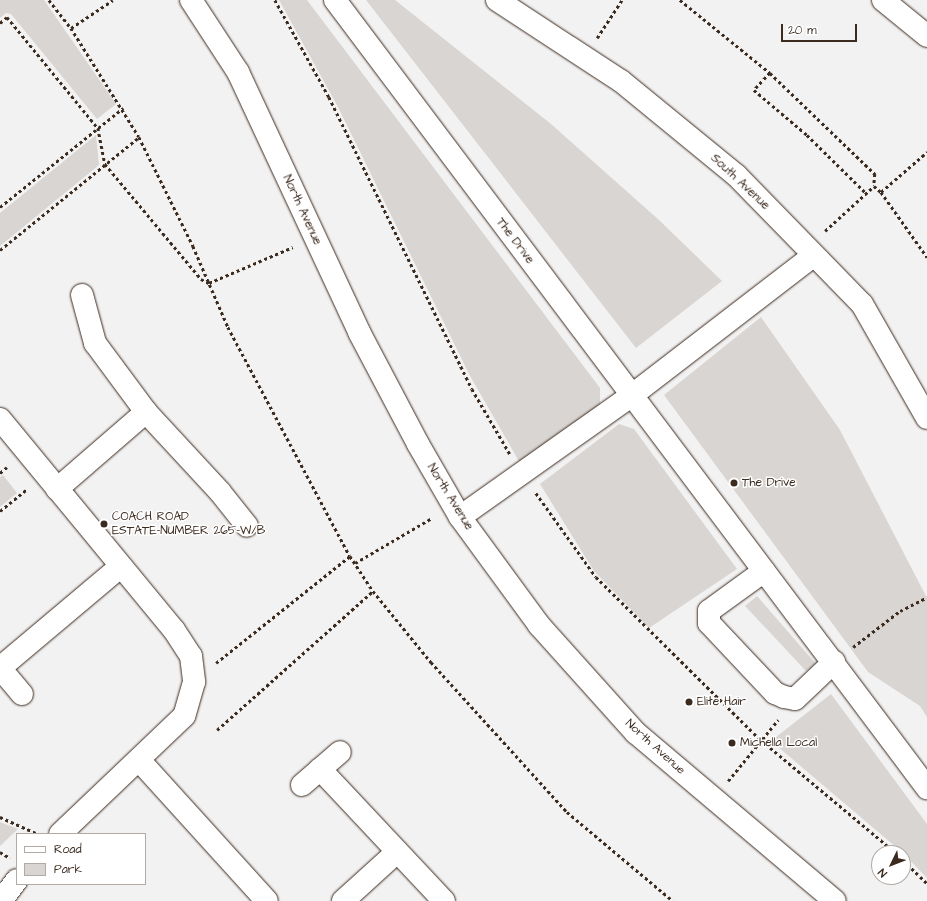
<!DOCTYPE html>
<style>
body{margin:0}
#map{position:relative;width:927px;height:901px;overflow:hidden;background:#f3f2f2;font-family:"Architects Daughter",sans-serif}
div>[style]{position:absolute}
.green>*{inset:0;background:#d8d5d2}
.path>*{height:2.5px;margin-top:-1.25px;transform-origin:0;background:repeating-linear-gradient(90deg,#3b2a1e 0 3px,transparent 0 6px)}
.roads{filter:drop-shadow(0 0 1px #3b2a1e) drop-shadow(0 0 1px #3b2a1e)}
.minor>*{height:22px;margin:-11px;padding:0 11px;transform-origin:11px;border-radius:11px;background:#fff}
.dots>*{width:11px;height:11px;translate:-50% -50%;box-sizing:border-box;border:2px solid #fff;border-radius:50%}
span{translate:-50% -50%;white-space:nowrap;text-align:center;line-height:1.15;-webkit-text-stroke:3px #fff;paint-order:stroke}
.street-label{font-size:12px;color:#3b2a1e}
.poi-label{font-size:12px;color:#3b2a1e}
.left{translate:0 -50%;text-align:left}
.legend{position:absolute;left:16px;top:833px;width:130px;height:52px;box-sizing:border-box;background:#fff;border:1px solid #b1aaa5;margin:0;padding:5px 7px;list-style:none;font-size:12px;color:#3b2a1e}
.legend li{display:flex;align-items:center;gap:8px;height:20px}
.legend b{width:20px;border:1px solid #b1aaa5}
.north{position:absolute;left:871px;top:845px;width:40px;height:40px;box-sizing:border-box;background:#fff;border:1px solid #b1aaa5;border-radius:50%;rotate:227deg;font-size:11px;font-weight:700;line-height:16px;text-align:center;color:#3b2a1e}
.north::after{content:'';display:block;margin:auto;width:14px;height:18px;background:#3b2a1e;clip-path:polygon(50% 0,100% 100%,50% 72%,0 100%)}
.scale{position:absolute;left:781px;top:24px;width:76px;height:18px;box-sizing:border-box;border:2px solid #3b2a1e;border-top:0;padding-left:5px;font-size:12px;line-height:14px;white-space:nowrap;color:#3b2a1e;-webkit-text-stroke:3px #fff;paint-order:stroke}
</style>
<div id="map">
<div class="green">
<div style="clip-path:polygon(0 0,44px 0,116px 104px,97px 119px,11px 14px,6px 13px,0 18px)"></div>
<div style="clip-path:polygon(279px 0,307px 0,600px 388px,600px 407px,520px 463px,470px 376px,338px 107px)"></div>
<div style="clip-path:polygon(366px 0,395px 0,551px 124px,659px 220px,722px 281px,636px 348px)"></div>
<div style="clip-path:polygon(96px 135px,99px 165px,0 246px,0 213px)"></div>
<div style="clip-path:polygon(761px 317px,840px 430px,927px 598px,927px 717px,920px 706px,868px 672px,664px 395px)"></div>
<div style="clip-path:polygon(619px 424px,634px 429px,737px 569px,649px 628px,594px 571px,540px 484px)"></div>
<div style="clip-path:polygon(3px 475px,17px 493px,0 507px,0 477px)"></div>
<div style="clip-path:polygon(757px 596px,816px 664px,806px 671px,745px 606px)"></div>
<div style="clip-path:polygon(831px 694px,927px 824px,927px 878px,903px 853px,771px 741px)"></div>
<div style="clip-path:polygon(0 822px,18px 829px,0 846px)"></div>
</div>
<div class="path">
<div style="left:49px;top:0;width:36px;rotate:52deg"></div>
<div style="left:71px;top:28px;width:128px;rotate:58deg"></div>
<div style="left:139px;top:137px;width:122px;rotate:63.6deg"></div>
<div style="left:193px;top:246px;width:88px;rotate:66.6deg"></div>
<div style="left:228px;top:327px;width:259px;rotate:62deg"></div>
<div style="left:350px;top:556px;width:42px;rotate:56.7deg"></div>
<div style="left:373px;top:591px;width:92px;rotate:50.8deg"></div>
<div style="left:431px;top:662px;width:202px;rotate:47.8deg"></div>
<div style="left:567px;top:812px;width:138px;rotate:40deg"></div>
<div style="left:275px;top:0;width:111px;rotate:60.9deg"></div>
<div style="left:329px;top:97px;width:325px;rotate:63.9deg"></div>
<div style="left:472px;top:389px;width:75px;rotate:59.7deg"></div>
<div style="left:680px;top:0;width:116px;rotate:39deg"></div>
<div style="left:770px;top:73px;width:146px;rotate:43.9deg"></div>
<div style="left:875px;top:174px;width:12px;rotate:95deg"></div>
<div style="left:0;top:23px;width:9px;rotate:-41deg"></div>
<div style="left:7px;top:17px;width:144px;rotate:50.7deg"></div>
<div style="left:98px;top:128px;width:37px;rotate:79deg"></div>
<div style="left:105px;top:164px;width:150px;rotate:50.1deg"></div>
<div style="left:201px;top:279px;width:9px;rotate:27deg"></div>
<div style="left:209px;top:283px;width:91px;rotate:-23.2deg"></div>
<div style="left:71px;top:28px;width:50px;rotate:-33.7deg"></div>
<div style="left:597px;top:38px;width:45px;rotate:-56.7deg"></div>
<div style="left:770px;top:73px;width:23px;rotate:133deg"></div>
<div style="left:754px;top:90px;width:70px;rotate:40.3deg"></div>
<div style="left:807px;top:135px;width:83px;rotate:44.5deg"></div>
<div style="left:881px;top:192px;width:80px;rotate:54.7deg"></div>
<div style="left:0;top:207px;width:158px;rotate:-38.8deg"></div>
<div style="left:825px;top:231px;width:67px;rotate:-42.6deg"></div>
<div style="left:874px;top:186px;width:9px;rotate:41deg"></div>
<div style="left:881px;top:192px;width:61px;rotate:-41deg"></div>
<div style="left:0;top:250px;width:179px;rotate:-39.1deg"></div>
<div style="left:0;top:473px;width:9px;rotate:-41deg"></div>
<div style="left:536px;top:493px;width:103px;rotate:54.5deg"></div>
<div style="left:596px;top:577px;width:232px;rotate:44.7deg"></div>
<div style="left:761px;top:740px;width:176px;rotate:39.9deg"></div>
<div style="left:0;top:511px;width:35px;rotate:-39deg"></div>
<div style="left:355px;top:563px;width:89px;rotate:-30.3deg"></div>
<div style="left:853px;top:647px;width:59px;rotate:-37.5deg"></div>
<div style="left:900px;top:611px;width:30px;rotate:-27deg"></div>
<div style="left:216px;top:663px;width:171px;rotate:-38.6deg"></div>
<div style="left:217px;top:730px;width:209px;rotate:-41.7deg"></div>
<div style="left:728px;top:781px;width:79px;rotate:-50.7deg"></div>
<div style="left:0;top:817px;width:39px;rotate:24deg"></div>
<div style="left:0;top:852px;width:12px;rotate:31deg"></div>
<div style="left:903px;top:860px;width:33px;rotate:44deg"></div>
</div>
<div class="roads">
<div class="minor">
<div style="left:191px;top:0;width:86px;rotate:56.9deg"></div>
<div style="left:238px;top:72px;width:287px;rotate:65deg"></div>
<div style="left:359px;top:332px;width:127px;rotate:62.2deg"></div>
<div style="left:418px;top:444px;width:84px;rotate:60.1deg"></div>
<div style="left:460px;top:517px;width:134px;rotate:53.8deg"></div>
<div style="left:539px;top:625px;width:145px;rotate:48.1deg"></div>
<div style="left:636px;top:733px;width:260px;rotate:40.2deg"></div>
<div style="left:335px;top:0;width:986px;rotate:53.08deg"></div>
<div style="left:497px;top:0;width:148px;rotate:33.2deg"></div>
<div style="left:621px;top:81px;width:149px;rotate:39.3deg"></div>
<div style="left:736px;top:175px;width:180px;rotate:45.7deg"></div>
<div style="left:862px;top:304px;width:131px;rotate:60.3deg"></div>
<div style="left:883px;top:0;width:57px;rotate:39.3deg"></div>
<div style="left:82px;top:295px;width:50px;rotate:74.8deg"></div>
<div style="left:95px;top:343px;width:86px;rotate:53.5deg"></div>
<div style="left:146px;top:412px;width:109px;rotate:47.2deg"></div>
<div style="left:220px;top:492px;width:43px;rotate:51.5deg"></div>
<div style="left:0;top:419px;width:273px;rotate:50.5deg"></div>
<div style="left:174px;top:630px;width:31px;rotate:57deg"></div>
<div style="left:191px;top:656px;width:26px;rotate:83deg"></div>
<div style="left:194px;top:682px;width:35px;rotate:106deg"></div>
<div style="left:184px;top:716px;width:171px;rotate:136.4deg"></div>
<div style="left:57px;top:489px;width:118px;rotate:-40.9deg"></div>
<div style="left:460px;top:517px;width:209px;rotate:-35.3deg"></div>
<div style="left:631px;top:396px;width:230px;rotate:-37.6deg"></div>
<div style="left:764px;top:571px;width:68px;rotate:144deg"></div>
<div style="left:709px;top:611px;width:12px;rotate:90deg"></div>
<div style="left:709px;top:623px;width:96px;rotate:46.7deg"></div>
<div style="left:775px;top:693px;width:10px;rotate:24deg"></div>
<div style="left:784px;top:697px;width:11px;rotate:10deg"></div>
<div style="left:795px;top:699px;width:54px;rotate:-43.5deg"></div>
<div style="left:0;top:668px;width:158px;rotate:-40.1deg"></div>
<div style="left:0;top:668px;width:34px;rotate:50deg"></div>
<div style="left:139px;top:760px;width:190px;rotate:47.8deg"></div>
<div style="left:320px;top:769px;width:181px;rotate:46.8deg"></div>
<div style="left:302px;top:785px;width:50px;rotate:-41deg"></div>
<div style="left:1px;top:901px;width:26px;rotate:-53deg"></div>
<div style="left:343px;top:901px;width:73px;rotate:-42.2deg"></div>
</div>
</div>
<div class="dots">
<div style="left:734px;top:483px;background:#3b2a1e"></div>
<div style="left:104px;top:524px;background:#3b2a1e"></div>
<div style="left:689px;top:702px;background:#3b2a1e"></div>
<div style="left:732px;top:743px;background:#3b2a1e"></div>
</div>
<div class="street-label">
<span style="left:740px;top:182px;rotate:43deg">South Avenue</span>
<span style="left:302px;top:210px;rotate:65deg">North Avenue</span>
<span style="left:515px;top:241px;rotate:53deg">The Drive</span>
<span style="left:450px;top:497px;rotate:58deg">North Avenue</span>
<span style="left:655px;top:747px;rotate:42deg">North Avenue</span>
</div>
<div class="poi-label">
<span class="left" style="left:742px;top:483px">The Drive</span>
<span class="left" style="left:112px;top:524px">COACH ROAD<br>ESTATE-NUMBER 265-W/B</span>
<span class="left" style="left:697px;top:702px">Elite Hair</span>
<span class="left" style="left:740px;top:743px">Michella Local</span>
</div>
<ul class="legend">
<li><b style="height:5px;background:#fff"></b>Road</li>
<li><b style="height:11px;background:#d8d5d2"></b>Park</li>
</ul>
<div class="north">N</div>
<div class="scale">20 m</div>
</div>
